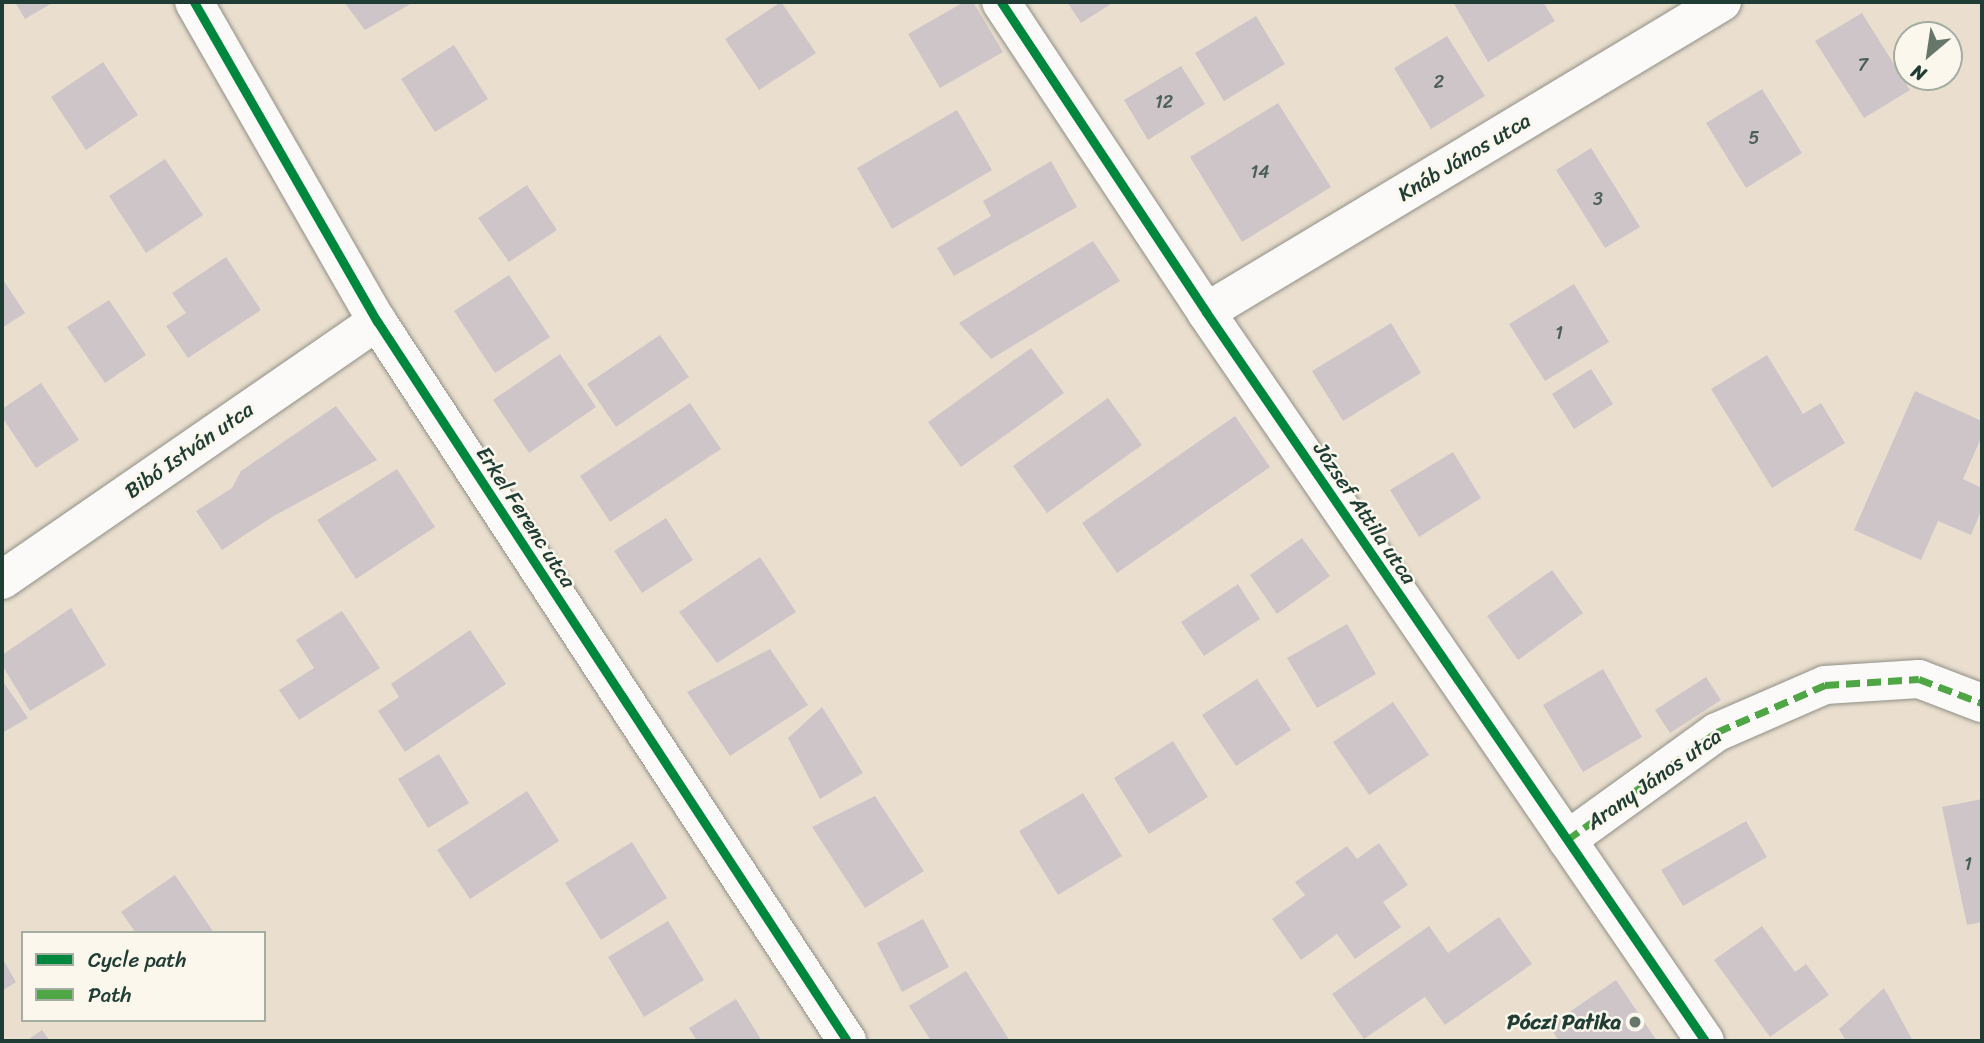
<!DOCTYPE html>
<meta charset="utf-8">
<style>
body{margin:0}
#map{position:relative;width:1984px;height:1043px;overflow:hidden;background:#eadfcf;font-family:Sriracha,sans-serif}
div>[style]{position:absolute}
.building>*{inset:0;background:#cec5c8}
.roads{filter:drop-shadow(0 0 2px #908f86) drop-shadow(0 0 2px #908f86)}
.minor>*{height:38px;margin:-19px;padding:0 19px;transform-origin:19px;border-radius:19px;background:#fcfaf8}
.quiet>*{height:7px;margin-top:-3.5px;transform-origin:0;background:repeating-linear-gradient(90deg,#4fa644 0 14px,transparent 0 21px)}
.cycleway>*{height:9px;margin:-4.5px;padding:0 4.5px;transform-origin:4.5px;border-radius:4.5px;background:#00873e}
.dots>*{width:19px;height:19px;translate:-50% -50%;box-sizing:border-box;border:4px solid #fbf7ec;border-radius:50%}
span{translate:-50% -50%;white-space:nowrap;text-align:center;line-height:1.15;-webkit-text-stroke:5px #fbf7ec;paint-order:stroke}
.number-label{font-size:18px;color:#4b5f59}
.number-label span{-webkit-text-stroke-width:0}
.street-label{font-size:21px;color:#1f3d34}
.poi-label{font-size:21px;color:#1f3d34;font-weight:700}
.right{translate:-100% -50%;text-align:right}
.frame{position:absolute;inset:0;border:4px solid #1f3d34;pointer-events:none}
.legend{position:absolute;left:21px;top:931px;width:245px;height:91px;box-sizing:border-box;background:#fbf7ec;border:2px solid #a3ada2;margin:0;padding:9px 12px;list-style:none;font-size:21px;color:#1f3d34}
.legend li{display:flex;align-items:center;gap:14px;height:35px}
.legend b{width:35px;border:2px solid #a3ada2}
.north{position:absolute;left:1893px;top:21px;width:70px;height:70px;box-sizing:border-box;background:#fbf7ec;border:2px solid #a3ada2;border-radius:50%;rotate:209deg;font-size:19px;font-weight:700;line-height:28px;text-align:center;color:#1f3d34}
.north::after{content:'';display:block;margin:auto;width:24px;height:32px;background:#66766a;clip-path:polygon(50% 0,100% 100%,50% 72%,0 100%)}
</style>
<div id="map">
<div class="building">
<div style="clip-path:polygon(15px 2px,54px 2px,25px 19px)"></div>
<div style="clip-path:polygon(344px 2px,414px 2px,365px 30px)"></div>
<div style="clip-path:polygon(781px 2px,816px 53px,759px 90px,725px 39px)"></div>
<div style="clip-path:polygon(964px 2px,973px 2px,1003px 52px,940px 88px,908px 34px)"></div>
<div style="clip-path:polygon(1067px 2px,1114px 2px,1081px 23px)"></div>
<div style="clip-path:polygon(1453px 2px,1543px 2px,1555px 21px,1488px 62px)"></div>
<div style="clip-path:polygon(1862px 13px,1910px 90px,1864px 118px,1815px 41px)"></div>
<div style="clip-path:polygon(1256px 16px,1285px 64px,1224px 101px,1195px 53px)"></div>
<div style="clip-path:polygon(1447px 36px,1485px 96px,1431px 129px,1394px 68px)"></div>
<div style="clip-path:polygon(454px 45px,488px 99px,435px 132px,401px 79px)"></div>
<div style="clip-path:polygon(103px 62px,138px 115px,86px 150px,51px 97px)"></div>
<div style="clip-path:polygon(1181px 66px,1205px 104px,1148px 140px,1124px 100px)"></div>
<div style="clip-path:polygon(1762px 89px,1802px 153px,1746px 188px,1706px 123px)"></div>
<div style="clip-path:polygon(1278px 103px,1331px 187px,1242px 242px,1190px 157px)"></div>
<div style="clip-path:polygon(957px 110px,992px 170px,892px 229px,857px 168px)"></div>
<div style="clip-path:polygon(1591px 148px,1640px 227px,1605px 248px,1556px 170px)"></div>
<div style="clip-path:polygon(165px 159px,203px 215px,146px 253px,109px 196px)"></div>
<div style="clip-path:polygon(1051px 161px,1077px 207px,954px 276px,937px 248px,991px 216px,983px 201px)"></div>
<div style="clip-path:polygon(527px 185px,557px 230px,509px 262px,478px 218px)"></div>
<div style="clip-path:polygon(1093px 241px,1120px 281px,991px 359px,959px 323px)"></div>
<div style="clip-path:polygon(226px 257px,261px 310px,188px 358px,166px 326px,186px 313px,172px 293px)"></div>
<div style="clip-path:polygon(509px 275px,550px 337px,495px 373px,454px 311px)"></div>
<div style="clip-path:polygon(2px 278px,25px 313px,2px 328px)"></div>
<div style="clip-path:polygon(1574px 284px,1609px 342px,1545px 381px,1509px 324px)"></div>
<div style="clip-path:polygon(109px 300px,146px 355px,105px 383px,67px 327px)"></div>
<div style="clip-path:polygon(1391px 323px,1421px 373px,1343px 421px,1312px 371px)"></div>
<div style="clip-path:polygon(660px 335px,689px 377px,616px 427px,587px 384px)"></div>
<div style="clip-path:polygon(1031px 348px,1064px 393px,961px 467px,928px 422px)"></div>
<div style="clip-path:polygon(560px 354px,596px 407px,529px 453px,493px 400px)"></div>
<div style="clip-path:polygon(1767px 355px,1803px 414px,1821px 403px,1845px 443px,1772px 488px,1711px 389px)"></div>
<div style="clip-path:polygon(1591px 369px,1613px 404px,1574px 429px,1552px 394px)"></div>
<div style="clip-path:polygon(41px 383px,79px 440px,36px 468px,2px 417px,2px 409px)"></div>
<div style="clip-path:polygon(1915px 391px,1982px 421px,1982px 436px,1963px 479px,1982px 488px,1982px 509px,1971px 535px,1938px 521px,1921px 560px,1854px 530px)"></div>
<div style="clip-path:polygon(1108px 398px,1142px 445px,1047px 513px,1013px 466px)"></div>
<div style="clip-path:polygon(690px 403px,721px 449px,610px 522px,580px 476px)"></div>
<div style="clip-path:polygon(336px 406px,377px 460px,272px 517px,222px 550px,196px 511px,232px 488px,241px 471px)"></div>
<div style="clip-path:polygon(1235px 416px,1270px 467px,1117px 573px,1082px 523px)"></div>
<div style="clip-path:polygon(1453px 452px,1481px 498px,1419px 537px,1390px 490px)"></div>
<div style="clip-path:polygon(397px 469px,435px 527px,356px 579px,317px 520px)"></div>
<div style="clip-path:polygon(666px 518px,693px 560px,642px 593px,614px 551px)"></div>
<div style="clip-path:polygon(1302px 538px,1330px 576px,1277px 614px,1250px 575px)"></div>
<div style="clip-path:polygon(760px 557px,796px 612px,717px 663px,679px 612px)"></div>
<div style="clip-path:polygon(1552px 570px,1583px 613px,1518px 660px,1487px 616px)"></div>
<div style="clip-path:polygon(1238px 584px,1260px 619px,1204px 656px,1181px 622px)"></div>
<div style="clip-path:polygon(71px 608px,106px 665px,30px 711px,2px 665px,2px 655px)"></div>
<div style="clip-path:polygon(342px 611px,380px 668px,299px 720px,279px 690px,314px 668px,296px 640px)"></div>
<div style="clip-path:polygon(1347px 624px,1376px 674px,1317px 708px,1287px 658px)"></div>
<div style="clip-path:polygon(470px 630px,506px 684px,405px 752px,378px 711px,399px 697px,391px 684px)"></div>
<div style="clip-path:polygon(770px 649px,808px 705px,730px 756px,687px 692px)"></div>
<div style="clip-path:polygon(1603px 669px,1642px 737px,1583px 772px,1543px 705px)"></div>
<div style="clip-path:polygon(1706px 677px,1721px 700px,1670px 733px,1655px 710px)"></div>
<div style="clip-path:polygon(1257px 679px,1291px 730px,1236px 766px,1202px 715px)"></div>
<div style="clip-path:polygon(2px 680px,28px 718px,2px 733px)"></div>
<div style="clip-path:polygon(1393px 702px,1429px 755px,1369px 795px,1333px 742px)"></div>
<div style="clip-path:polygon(822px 707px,863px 773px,820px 799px,788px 738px)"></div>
<div style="clip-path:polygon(1173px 741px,1208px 797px,1149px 834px,1114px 778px)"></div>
<div style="clip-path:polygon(439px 754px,469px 803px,428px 828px,398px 779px)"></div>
<div style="clip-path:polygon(527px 791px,559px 841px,470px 899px,437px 850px)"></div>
<div style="clip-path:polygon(1083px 793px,1122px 856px,1058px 895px,1019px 831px)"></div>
<div style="clip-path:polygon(875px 796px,924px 871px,865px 908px,812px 827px)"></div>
<div style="clip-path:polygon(1982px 799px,1982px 922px,1967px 925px,1942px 807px)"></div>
<div style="clip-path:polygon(1746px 821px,1767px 857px,1683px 906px,1661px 870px)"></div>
<div style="clip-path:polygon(632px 842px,667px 898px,601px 940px,565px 883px)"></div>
<div style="clip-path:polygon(1379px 843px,1408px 885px,1383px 902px,1401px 927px,1355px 959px,1337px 934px,1301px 960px,1272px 919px,1305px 895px,1295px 882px,1347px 846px,1357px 859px)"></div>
<div style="clip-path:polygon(175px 875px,214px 933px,136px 933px,121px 912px)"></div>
<div style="clip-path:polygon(1499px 917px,1532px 964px,1445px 1025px,1425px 997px,1364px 1039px,1332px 994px,1429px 926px,1448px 953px)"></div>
<div style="clip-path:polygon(923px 919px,949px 967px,902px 992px,877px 943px)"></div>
<div style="clip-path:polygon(668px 921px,704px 980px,644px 1017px,608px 957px)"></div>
<div style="clip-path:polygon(1762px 926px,1795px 972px,1806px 964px,1829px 995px,1770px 1037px,1714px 960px)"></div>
<div style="clip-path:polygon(2px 958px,16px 982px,2px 991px)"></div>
<div style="clip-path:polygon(966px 971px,1010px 1041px,931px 1041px,909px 1006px)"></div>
<div style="clip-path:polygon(1616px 980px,1657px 1041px,1559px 1041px,1549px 1026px)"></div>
<div style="clip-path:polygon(1884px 988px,1913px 1041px,1846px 1041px,1839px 1029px)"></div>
<div style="clip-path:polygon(736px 999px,762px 1041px,697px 1041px,689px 1028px)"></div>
<div style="clip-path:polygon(42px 1030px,50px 1041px,26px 1041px)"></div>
</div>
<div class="roads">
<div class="minor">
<div style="left:194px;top:2px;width:368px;rotate:60.2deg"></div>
<div style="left:377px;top:321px;width:860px;rotate:56.86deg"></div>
<div style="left:1001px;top:2px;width:372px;rotate:56.5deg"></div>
<div style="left:1206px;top:312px;width:883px;rotate:55.61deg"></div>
<div style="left:1206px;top:312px;width:602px;rotate:-31deg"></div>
<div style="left:2px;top:580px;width:456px;rotate:-34.6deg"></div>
<div style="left:1567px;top:840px;width:185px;rotate:-35.8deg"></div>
<div style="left:1717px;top:732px;width:118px;rotate:-23.5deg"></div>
<div style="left:1825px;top:685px;width:94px;rotate:-3.7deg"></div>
<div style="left:1919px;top:679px;width:67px;rotate:20.9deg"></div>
</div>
</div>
<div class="quiet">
<div style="left:1567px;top:840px;width:185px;rotate:-35.8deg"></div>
<div style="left:1717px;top:732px;width:118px;rotate:-23.5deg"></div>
<div style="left:1825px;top:685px;width:94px;rotate:-3.7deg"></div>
<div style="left:1919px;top:679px;width:67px;rotate:20.9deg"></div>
</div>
<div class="cycleway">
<div style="left:194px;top:2px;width:368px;rotate:60.2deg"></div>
<div style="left:377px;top:321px;width:860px;rotate:56.86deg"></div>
<div style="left:1001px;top:2px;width:372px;rotate:56.5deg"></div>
<div style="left:1206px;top:312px;width:883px;rotate:55.61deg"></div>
</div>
<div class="dots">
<div style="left:1635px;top:1022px;background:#66766a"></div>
</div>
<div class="number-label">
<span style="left:1863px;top:65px">7</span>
<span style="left:1439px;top:82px">2</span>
<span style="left:1164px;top:102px">12</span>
<span style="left:1754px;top:138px">5</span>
<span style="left:1260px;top:172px">14</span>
<span style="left:1598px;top:199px">3</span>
<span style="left:1559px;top:333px">1</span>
<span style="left:1968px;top:864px">1</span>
</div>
<div class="street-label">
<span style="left:1464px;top:157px;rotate:-31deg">Knáb János utca</span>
<span style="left:189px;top:450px;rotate:-35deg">Bibó István utca</span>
<span style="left:1365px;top:513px;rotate:56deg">József Attila utca</span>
<span style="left:526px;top:517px;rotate:57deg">Erkel Ferenc utca</span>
<span style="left:1654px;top:779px;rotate:-35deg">Arany János utca</span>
</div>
<div class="poi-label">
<span class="right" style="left:1621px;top:1022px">Póczi Patika</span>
</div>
<div class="frame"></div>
<ul class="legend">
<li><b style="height:9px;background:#00873e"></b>Cycle path</li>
<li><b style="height:9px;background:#4fa644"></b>Path</li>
</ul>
<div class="north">N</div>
</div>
